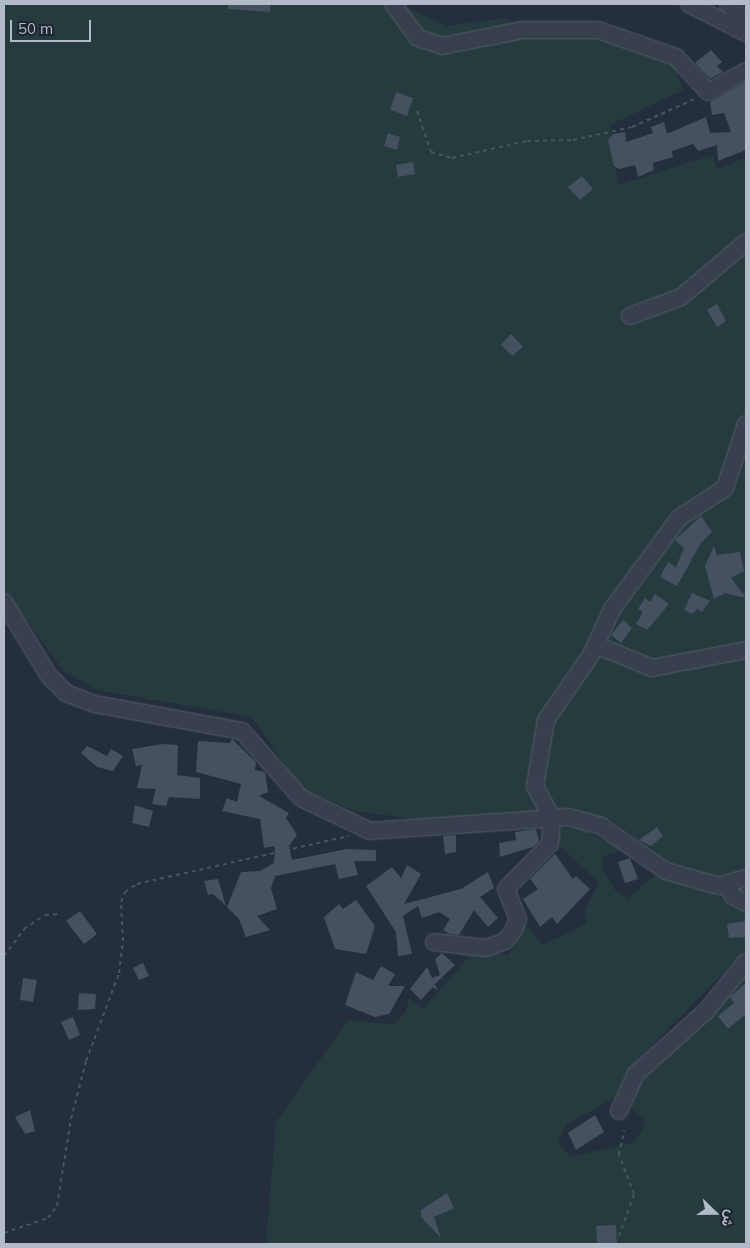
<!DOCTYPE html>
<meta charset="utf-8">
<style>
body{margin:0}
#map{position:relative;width:750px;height:1248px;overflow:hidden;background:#242e3d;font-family:Mulish,Vazirmatn,sans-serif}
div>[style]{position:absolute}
.green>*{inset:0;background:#263b3e}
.building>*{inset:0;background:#455061}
.path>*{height:2px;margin-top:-1px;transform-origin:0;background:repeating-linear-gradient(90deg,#44585b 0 4px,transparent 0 8px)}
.roads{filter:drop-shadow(0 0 1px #565e6b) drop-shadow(0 0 1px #565e6b)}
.minor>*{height:16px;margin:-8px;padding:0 8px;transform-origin:8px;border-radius:8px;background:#38404d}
span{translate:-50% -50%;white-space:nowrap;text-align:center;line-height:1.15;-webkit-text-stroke:4px #1d2532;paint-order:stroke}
.frame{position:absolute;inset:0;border:5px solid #b4bbc8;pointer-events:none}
.north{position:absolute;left:690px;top:1188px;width:50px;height:50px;-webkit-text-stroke:4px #1d2532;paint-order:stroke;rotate:112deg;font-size:14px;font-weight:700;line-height:20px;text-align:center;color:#b4bbc8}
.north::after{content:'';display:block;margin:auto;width:18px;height:22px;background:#b4bbc8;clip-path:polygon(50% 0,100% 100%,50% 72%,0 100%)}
.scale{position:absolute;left:10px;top:20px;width:81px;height:22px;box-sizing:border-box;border:2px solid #b4bbc8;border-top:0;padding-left:6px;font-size:15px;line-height:18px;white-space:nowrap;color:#b4bbc8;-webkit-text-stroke:4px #1d2532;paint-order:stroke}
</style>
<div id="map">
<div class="green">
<div style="clip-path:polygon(4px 4px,400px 4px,447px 26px,505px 18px,540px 38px,599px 32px,674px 64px,683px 90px,610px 125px,618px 185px,713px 155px,716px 169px,746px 158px,746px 901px,678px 868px,611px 821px,568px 809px,421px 820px,355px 811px,301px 789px,252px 717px,97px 690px,63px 670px,4px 589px)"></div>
<div style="clip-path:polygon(557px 828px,580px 828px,623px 850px,603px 856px,603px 870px,615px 890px,628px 898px,656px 874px,709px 889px,746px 913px,746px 950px,639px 1059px,615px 1098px,567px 1124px,558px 1142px,570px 1157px,634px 1142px,646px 1123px,630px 1106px,635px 1090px,746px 974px,746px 1244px,266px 1244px,276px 1122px,348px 1020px,393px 1024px,406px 1012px,409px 998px,423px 1009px,468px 958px,451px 948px,509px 955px,524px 923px,543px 945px,586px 924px,585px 909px,599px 883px,560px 846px)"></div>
</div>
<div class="building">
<div style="clip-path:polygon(228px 4px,270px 4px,270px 12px,228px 9px)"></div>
<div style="clip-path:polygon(711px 50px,722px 62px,717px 66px,723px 72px,710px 79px,695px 63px)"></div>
<div style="clip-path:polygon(746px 82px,746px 150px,718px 161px,717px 145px,698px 151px,693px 144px,672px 151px,673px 157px,653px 163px,654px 170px,638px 177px,635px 165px,619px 169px,614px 166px,608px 140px,613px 134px,625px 132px,626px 142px,653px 133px,651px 127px,664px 122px,667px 134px,706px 117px,710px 133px,731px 132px,724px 113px,712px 115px,710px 102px)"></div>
<div style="clip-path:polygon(396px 92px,413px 98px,407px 116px,390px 110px)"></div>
<div style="clip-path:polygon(388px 133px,400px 137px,397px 150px,384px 146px)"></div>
<div style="clip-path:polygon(413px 162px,415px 174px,398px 177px,396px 165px)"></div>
<div style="clip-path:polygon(582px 176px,593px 189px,580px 200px,568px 187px)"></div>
<div style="clip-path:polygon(717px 304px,726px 321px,717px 327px,707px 310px)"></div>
<div style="clip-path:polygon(511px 334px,523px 347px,512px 356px,501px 345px)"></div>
<div style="clip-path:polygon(701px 516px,712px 532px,701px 543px,677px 586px,660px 577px,668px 562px,676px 567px,684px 548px,675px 540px)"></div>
<div style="clip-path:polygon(714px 546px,717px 555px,740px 552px,744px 571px,731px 578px,746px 598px,725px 593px,714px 599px,705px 566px)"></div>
<div style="clip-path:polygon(692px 593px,710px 601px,702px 612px,697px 609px,692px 614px,684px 610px)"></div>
<div style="clip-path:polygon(655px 594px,669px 604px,647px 630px,636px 624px,643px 612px,638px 609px,645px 598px,650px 602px)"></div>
<div style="clip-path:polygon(623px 620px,632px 628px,621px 643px,611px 635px)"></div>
<div style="clip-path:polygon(232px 739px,256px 762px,255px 770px,265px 772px,268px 792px,259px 796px,289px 813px,286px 818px,297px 835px,289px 846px,292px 860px,347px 849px,376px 850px,376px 861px,354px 861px,358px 875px,339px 879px,335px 864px,275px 876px,271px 888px,277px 909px,257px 916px,270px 930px,246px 937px,239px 919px,227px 907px,241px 872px,260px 871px,274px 863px,275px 846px,264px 848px,260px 819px,222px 811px,227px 798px,237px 802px,241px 784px,196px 772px,198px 741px,230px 743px)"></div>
<div style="clip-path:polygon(163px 744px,178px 745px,177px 775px,200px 778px,200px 799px,169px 797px,166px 806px,152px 804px,156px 789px,137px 788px,142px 765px,136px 766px,132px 749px)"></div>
<div style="clip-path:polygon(87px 746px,107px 756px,111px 749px,123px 756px,113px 771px,97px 767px,81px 753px)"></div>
<div style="clip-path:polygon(135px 805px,153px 811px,149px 827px,132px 823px)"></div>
<div style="clip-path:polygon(657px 827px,663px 836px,651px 846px,639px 840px)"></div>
<div style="clip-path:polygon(536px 829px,539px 841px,533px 847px,500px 857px,499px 843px,516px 840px,515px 832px)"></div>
<div style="clip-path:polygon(456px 835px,456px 852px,445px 854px,443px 836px)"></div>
<div style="clip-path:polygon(555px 854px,573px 879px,576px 876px,590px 889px,557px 924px,552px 917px,540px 927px,523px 899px,538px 889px,530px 879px)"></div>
<div style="clip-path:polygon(630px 858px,638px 879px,625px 883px,618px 862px)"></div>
<div style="clip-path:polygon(407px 865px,421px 874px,404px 904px,461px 889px,488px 872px,494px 888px,480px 897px,498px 918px,488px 927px,474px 910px,459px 935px,450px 934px,443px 930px,450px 919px,439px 912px,422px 918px,418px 906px,403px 916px,412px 954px,398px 956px,396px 932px,366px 886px,392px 867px,401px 878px)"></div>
<div style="clip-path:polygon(218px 879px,226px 906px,213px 894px,208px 895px,204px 881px)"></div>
<div style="clip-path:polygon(356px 900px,375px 926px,366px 954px,335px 949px,324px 917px,339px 904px,343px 909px)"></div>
<div style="clip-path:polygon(80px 911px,97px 934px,84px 944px,66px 921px)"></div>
<div style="clip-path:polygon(746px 921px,746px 937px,729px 938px,727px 924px)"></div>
<div style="clip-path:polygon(442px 953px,455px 965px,435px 984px,438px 991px,433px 987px,421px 1000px,410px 989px,427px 967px,432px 978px,440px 975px,435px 959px)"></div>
<div style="clip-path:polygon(143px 963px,149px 976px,139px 980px,133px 968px)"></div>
<div style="clip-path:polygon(381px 966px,395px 974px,388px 986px,405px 986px,389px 1014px,375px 1017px,345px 1005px,356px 972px,373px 980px)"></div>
<div style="clip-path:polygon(23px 978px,37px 980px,33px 1002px,20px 1000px)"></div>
<div style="clip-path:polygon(746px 983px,746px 1014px,728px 1029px,718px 1016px,734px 1003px,730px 997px)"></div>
<div style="clip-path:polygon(79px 993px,96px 994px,95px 1009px,78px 1010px)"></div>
<div style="clip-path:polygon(73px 1017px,80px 1035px,69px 1040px,61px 1022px)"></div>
<div style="clip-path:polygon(30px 1110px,35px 1131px,25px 1134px,15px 1117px)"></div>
<div style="clip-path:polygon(595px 1115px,604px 1132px,576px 1150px,568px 1133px)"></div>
<div style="clip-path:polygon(447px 1193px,454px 1208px,434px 1217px,441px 1238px,421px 1217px,421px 1210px)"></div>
<div style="clip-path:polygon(616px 1225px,617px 1244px,597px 1244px,596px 1226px)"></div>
</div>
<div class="path">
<div style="left:417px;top:111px;width:43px;rotate:71.1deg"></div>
<div style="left:431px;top:152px;width:22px;rotate:16deg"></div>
<div style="left:452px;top:158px;width:77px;rotate:-12.8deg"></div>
<div style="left:527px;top:141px;width:46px;rotate:-1.2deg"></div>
<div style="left:573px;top:140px;width:60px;rotate:-12.4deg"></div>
<div style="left:632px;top:127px;width:69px;rotate:-24deg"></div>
<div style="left:4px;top:956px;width:34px;rotate:-53deg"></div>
<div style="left:24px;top:929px;width:25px;rotate:-34deg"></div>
<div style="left:45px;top:915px;width:13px;rotate:-4deg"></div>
<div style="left:4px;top:1233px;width:46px;rotate:-18.8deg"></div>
<div style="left:48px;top:1218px;width:15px;rotate:-53deg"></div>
<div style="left:57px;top:1206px;width:88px;rotate:-80.9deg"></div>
<div style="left:71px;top:1119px;width:60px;rotate:-75.5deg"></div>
<div style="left:86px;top:1061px;width:94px;rotate:-69.4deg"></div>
<div style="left:119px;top:973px;width:32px;rotate:-83deg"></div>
<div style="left:123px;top:941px;width:39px;rotate:-93deg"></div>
<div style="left:121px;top:902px;width:11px;rotate:-68deg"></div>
<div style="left:125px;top:892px;width:14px;rotate:-34deg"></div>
<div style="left:137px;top:884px;width:217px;rotate:-12.8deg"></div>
<div style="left:619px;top:1236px;width:45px;rotate:-70.3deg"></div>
<div style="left:634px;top:1194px;width:42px;rotate:-111deg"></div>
<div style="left:619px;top:1155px;width:25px;rotate:-78deg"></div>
</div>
<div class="roads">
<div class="minor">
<div style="left:393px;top:4px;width:42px;rotate:53.7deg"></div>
<div style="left:418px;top:38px;width:25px;rotate:18deg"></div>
<div style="left:442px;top:46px;width:83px;rotate:-11.2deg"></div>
<div style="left:523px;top:30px;width:75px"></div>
<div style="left:598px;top:30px;width:83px;rotate:19.1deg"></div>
<div style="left:676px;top:57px;width:47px;rotate:47.6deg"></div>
<div style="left:708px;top:92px;width:43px;rotate:-28.9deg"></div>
<div style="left:689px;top:4px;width:64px;rotate:27deg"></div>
<div style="left:728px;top:4px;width:26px;rotate:47deg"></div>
<div style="left:630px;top:316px;width:54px;rotate:-20.4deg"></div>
<div style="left:681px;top:297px;width:85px;rotate:-40.2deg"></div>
<div style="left:4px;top:602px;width:87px;rotate:58.7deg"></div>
<div style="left:49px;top:676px;width:24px;rotate:45deg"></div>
<div style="left:66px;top:693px;width:31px;rotate:21deg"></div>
<div style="left:95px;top:704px;width:149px;rotate:10.4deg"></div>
<div style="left:242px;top:731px;width:89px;rotate:48.6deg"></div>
<div style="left:301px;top:798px;width:76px;rotate:25.6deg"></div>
<div style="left:370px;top:831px;width:198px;rotate:-4deg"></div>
<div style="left:568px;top:817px;width:34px;rotate:15deg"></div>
<div style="left:601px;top:826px;width:79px;rotate:34.7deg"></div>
<div style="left:666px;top:871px;width:55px;rotate:15.8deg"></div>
<div style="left:719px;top:886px;width:28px;rotate:-17deg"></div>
<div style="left:596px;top:645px;width:61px;rotate:22.3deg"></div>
<div style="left:652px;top:668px;width:96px;rotate:-10.8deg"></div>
<div style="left:727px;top:885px;width:13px;rotate:61deg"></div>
<div style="left:733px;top:896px;width:15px;rotate:28deg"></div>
<div style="left:434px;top:942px;width:52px;rotate:6.6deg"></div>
<div style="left:486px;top:948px;width:20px;rotate:-20deg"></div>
<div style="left:505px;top:941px;width:13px;rotate:-51deg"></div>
<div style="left:513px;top:931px;width:13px;rotate:-67deg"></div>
<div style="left:518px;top:919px;width:32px;rotate:-112deg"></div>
<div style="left:506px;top:889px;width:63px;rotate:-45.6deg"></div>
<div style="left:550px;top:844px;width:26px;rotate:-86deg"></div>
<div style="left:552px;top:818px;width:36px;rotate:-118deg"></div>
<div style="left:535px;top:786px;width:67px;rotate:-80.5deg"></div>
<div style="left:546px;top:720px;width:79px;rotate:-55.3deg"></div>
<div style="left:591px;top:655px;width:51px;rotate:-65.5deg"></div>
<div style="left:612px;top:609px;width:113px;rotate:-53.6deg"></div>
<div style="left:679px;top:518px;width:55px;rotate:-33.1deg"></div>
<div style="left:725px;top:488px;width:67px;rotate:-71.8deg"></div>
<div style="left:619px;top:1111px;width:41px;rotate:-65.3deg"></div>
<div style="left:636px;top:1074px;width:94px;rotate:-42deg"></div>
<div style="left:706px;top:1011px;width:63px;rotate:-50.8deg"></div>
</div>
</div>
<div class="frame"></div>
<div class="north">ش</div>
<div class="scale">50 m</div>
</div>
